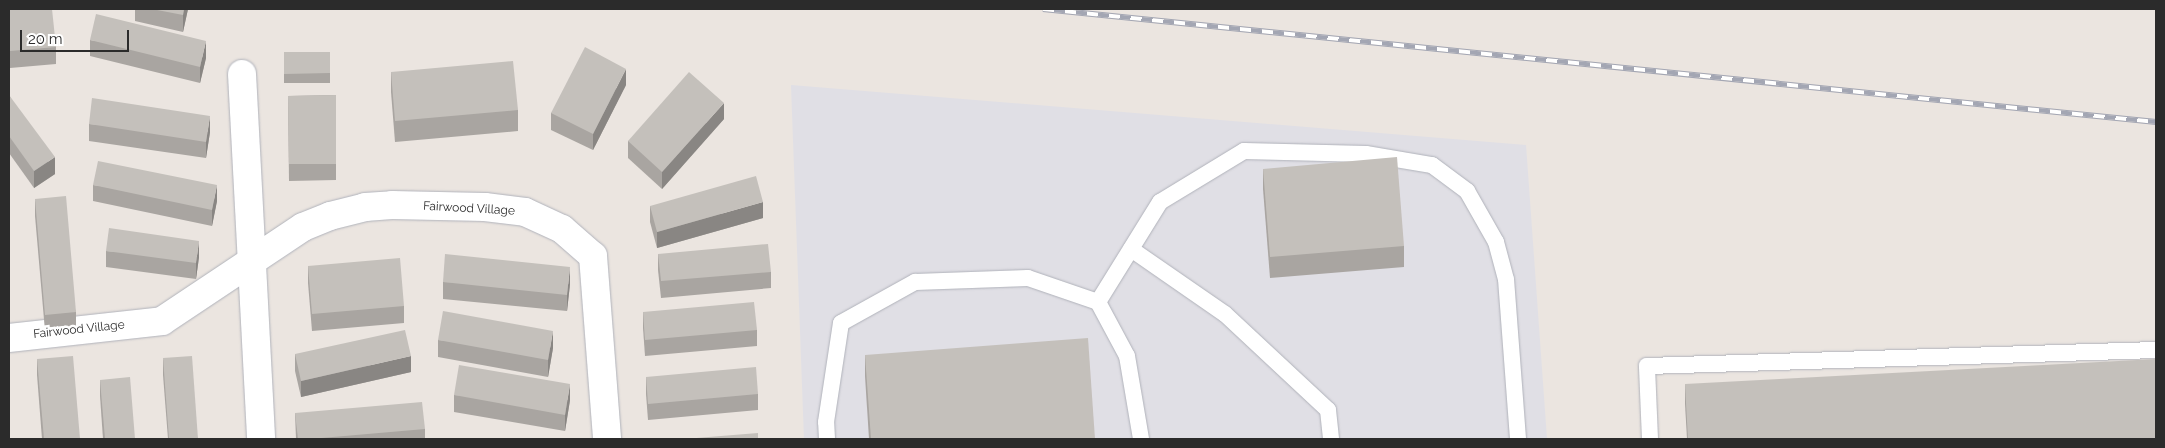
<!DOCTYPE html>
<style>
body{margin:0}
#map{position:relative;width:2165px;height:448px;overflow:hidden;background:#ebe5e0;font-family:Raleway,sans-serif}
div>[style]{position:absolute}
.industrial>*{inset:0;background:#e0dfe5}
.roads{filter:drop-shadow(0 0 1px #b0b2ba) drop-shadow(0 0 1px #b0b2ba)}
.lane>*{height:16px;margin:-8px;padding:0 8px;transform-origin:8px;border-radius:8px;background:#fff}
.street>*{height:28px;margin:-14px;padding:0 14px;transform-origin:14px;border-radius:14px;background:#fff}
.rail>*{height:5.5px;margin-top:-2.75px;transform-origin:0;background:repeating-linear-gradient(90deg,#fff 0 11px,#a3a6b3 0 22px);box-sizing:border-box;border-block:1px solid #a3a6b3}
.wall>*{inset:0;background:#a9a5a1}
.shaded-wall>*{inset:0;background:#898683}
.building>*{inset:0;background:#c4c0bb}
span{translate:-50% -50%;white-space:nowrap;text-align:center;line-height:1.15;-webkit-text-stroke:5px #fff;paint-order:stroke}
.street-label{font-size:12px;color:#2b2b2b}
.frame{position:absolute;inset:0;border:10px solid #2b2b2b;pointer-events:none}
.scale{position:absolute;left:20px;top:30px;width:109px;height:22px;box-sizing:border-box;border:2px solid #2b2b2b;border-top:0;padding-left:6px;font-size:15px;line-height:18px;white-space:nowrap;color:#2b2b2b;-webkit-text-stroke:4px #fff;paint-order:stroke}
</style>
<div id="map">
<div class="industrial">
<div style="clip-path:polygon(791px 85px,1526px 145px,1547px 439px,804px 439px)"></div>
</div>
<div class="roads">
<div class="lane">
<div style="left:1131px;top:249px;width:114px;rotate:34.7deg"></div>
<div style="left:1225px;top:314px;width:141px;rotate:43deg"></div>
<div style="left:1328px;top:410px;width:29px;rotate:84deg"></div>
<div style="left:1098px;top:302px;width:118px;rotate:-58.2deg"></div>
<div style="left:1160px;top:202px;width:98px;rotate:-31.3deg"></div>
<div style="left:1244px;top:151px;width:122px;rotate:1.4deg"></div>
<div style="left:1366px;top:154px;width:67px;rotate:9.5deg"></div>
<div style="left:1432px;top:165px;width:44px;rotate:36.6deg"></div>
<div style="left:1467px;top:191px;width:59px;rotate:60.4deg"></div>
<div style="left:1496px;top:242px;width:38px;rotate:75deg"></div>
<div style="left:1506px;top:279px;width:160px;rotate:85.7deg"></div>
<div style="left:827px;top:439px;width:17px;rotate:-93deg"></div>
<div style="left:826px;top:422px;width:100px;rotate:-81.4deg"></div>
<div style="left:841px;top:323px;width:85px;rotate:-29deg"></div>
<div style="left:915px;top:282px;width:113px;rotate:-2deg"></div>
<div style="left:1028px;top:278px;width:74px;rotate:18.9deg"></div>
<div style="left:1098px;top:302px;width:61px;rotate:61.8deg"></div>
<div style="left:1127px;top:356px;width:84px;rotate:80.4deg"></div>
<div style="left:1650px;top:439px;width:73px;rotate:-92.4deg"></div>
<div style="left:1647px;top:366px;width:509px;rotate:-1.8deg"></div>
</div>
<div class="street">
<div style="left:242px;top:74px;width:365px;rotate:87deg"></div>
<div style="left:9px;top:338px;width:154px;rotate:-6.3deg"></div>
<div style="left:162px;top:321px;width:169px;rotate:-33.7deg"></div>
<div style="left:303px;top:227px;width:29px;rotate:-22deg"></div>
<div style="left:330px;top:216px;width:36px;rotate:-14deg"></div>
<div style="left:365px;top:207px;width:27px;rotate:-4deg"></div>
<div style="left:392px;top:205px;width:93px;rotate:1.2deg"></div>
<div style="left:485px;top:207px;width:40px;rotate:7.1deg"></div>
<div style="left:525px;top:212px;width:41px;rotate:24.7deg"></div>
<div style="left:562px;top:229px;width:41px;rotate:41.1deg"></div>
<div style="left:593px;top:256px;width:184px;rotate:85.6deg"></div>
</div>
</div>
<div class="rail">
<div style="left:1043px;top:9px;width:1119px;rotate:5.8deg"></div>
</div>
<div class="wall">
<div style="clip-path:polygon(9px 9px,56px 47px,56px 64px,10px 68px,9px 57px)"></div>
<div style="clip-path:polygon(130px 9px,188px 9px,183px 32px,135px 21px,135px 10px)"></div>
<div style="clip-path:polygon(90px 40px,206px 58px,200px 83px,90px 56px)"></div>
<div style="clip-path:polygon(284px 52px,330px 52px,330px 83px,284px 83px)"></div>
<div style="clip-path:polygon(391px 72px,518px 110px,518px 131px,395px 142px,391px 92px)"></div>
<div style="clip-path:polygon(626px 85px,593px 150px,551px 130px,551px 113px)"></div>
<div style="clip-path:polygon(9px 95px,55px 174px,34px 188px,9px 153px)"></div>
<div style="clip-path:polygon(336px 95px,336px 180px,289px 181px,288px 96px)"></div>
<div style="clip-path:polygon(724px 119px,662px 189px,628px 158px,628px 141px)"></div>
<div style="clip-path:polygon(89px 124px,210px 132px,206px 158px,89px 141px)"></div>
<div style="clip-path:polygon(1263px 169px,1404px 246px,1404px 267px,1270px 278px,1263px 189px)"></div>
<div style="clip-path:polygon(93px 185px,217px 201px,212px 226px,93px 201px)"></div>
<div style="clip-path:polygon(35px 199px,76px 312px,76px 328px,45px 331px,35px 216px)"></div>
<div style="clip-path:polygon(650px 206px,763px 218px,657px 248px,650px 222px)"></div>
<div style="clip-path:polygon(106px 251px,199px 257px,196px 279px,106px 267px)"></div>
<div style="clip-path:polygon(658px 254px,771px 272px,771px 288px,661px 298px,658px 270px)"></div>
<div style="clip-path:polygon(308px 266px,404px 306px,404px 323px,312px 331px,308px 283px)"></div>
<div style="clip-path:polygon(443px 282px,570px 284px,567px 311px,443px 299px)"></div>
<div style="clip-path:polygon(643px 312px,757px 330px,757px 346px,645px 356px,643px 328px)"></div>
<div style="clip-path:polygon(438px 340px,553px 348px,548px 377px,438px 357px)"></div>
<div style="clip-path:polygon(295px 354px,411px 372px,301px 397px,295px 371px)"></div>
<div style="clip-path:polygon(865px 355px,1095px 439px,869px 439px,865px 376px)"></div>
<div style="clip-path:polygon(163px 358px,198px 439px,168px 439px,163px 375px)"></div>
<div style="clip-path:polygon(37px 359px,80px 439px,42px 439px,37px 375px)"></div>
<div style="clip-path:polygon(646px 377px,758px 394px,758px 410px,648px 420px,646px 394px)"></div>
<div style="clip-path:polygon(100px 380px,135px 439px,103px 439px,100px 396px)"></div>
<div style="clip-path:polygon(1685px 384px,2156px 439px,1687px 439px,1685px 404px)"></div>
<div style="clip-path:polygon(454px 395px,570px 400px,565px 431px,454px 412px)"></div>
<div style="clip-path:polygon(295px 413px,425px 429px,425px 439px,296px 439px)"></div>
</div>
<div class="shaded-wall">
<div style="clip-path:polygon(184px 9px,188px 9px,183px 32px,183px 15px)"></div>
<div style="clip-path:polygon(206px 41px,206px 58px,200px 83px,200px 67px)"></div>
<div style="clip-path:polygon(626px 69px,626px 85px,593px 150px,593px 134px)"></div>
<div style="clip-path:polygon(724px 103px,724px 119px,662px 189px,662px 172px)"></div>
<div style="clip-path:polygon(210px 116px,210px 132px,206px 158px,206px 142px)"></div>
<div style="clip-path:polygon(55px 157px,55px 174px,34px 188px,34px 171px)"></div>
<div style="clip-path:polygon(217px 185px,217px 201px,212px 226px,212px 210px)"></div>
<div style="clip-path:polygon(763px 202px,763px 218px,657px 248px,657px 232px)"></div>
<div style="clip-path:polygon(199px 241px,199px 257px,196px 279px,196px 263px)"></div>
<div style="clip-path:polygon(570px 267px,570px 284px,567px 311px,567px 295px)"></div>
<div style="clip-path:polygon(553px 331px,553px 348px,548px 377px,548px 360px)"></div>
<div style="clip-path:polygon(411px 356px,411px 372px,301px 397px,301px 381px)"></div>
<div style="clip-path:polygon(570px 384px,570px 400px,565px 431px,565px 415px)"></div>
</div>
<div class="building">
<div style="clip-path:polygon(9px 9px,52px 9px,56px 47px,10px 51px,9px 41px)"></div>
<div style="clip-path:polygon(152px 9px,184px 9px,183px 15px)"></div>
<div style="clip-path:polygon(96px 14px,206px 41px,200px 67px,90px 40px)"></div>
<div style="clip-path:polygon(585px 47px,626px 69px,593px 134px,551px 113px)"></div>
<div style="clip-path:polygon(284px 52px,330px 52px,330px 73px,284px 74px)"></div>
<div style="clip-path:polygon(513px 61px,518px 110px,395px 121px,391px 72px)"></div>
<div style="clip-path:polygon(689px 72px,724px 103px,662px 172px,628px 141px)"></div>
<div style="clip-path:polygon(9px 95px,55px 157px,34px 171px,9px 136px)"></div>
<div style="clip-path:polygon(336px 95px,336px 164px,289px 164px,288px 96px)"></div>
<div style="clip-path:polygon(92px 98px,210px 116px,206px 142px,89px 124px)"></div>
<div style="clip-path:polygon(1397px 157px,1404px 246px,1270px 257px,1263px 169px)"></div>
<div style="clip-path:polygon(98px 161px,217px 185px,212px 210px,93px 185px)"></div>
<div style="clip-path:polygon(756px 176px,763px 202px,657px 232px,650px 206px)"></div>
<div style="clip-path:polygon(66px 196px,76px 312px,45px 315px,35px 199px)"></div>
<div style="clip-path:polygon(109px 228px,199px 241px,196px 263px,106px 251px)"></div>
<div style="clip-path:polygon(768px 244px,771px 272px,661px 281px,658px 254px)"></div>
<div style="clip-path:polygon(445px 254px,570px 267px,567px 295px,443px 282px)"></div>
<div style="clip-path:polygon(400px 258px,404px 306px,312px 314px,308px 266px)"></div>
<div style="clip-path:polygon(754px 302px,757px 330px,645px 340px,643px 312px)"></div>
<div style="clip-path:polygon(443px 311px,553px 331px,548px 360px,438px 340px)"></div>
<div style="clip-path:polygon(405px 330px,411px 356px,301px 381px,295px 354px)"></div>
<div style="clip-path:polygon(1088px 338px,1095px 439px,871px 439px,865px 355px)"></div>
<div style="clip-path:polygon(73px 356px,80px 439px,44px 439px,37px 359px)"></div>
<div style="clip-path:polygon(192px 356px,198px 439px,169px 439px,163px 358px)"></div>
<div style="clip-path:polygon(2156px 359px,2156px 439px,1688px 439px,1685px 384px)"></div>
<div style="clip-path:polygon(459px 365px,570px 384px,565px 415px,454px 395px)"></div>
<div style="clip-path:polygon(756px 367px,758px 394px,648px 404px,646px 377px)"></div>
<div style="clip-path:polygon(130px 377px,135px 439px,105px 439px,100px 380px)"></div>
<div style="clip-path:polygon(422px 402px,425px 429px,310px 439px,298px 439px,295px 413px)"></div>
<div style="clip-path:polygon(758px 433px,758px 439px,684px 439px)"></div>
</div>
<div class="street-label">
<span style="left:469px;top:209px;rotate:3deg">Fairwood Village</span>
<span style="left:79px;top:330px;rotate:-6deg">Fairwood Village</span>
</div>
<div class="frame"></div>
<div class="scale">20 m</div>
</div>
